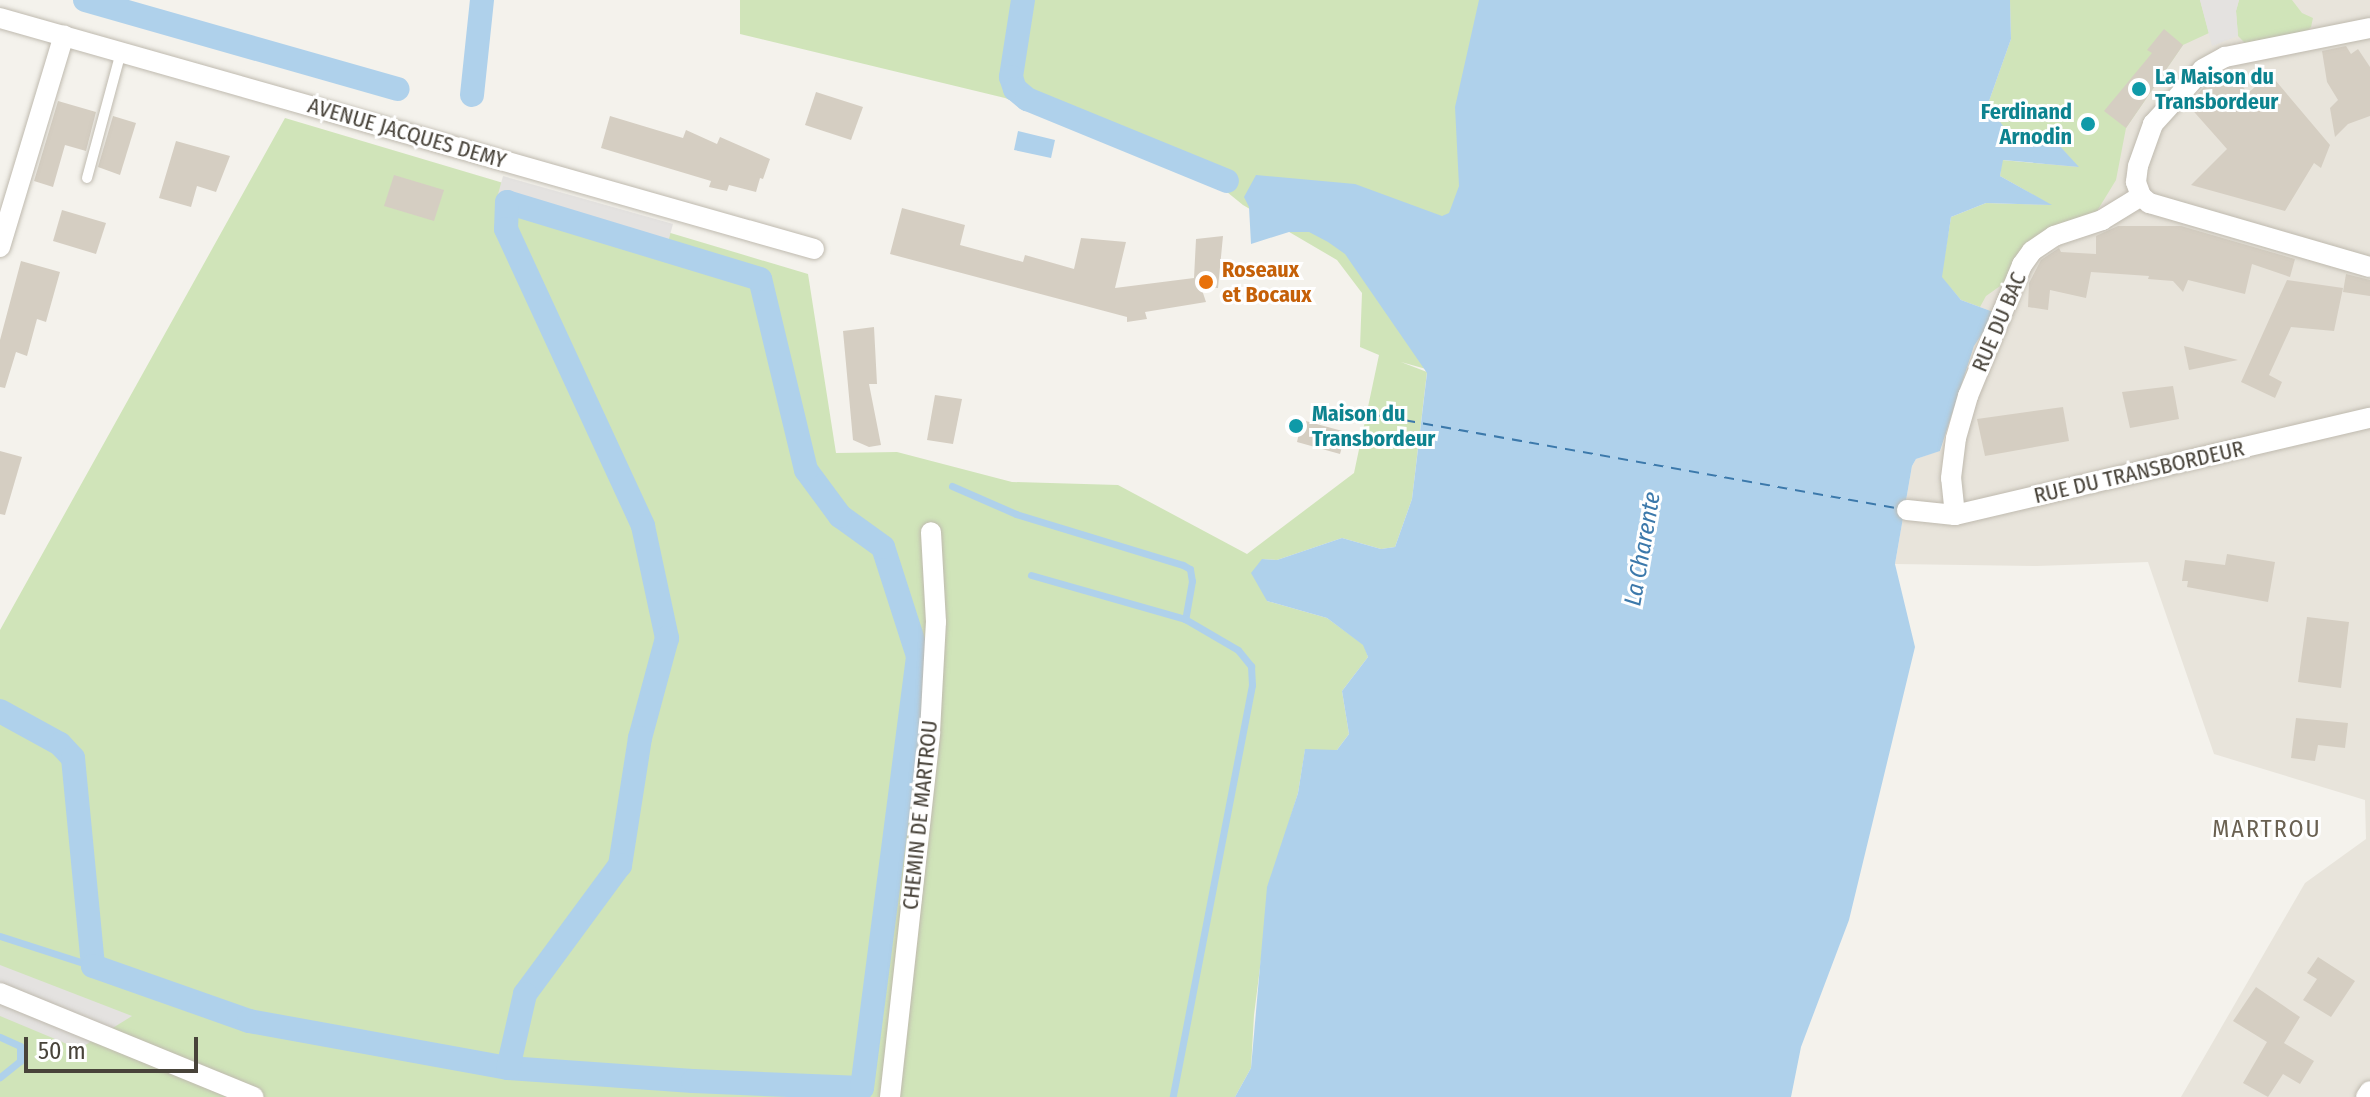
<!DOCTYPE html>
<style>
body{margin:0}
#map{position:relative;width:2370px;height:1097px;overflow:hidden;background:#f4f2ec;font-family:"Fira Sans Condensed",sans-serif}
div>[style]{position:absolute}
.residential>*{inset:0;background:#e8e4db}
.green>*{inset:0;background:#d0e4b9}
.parking>*{inset:0;background:#e4e2e0}
.water>*{inset:0;background:#afd1eb}
.stream>*{height:7px;margin:-3.5px;padding:0 3.5px;transform-origin:3.5px;border-radius:3.5px;background:#afd1eb}
.canal>*{height:24px;margin:-12px;padding:0 12px;transform-origin:12px;border-radius:12px;background:#afd1eb}
.ferry>*{height:2px;margin-top:-1px;transform-origin:0;background:repeating-linear-gradient(90deg,#3c79ab 0 10px,transparent 0 18px)}
.building>*{inset:0;background:#d5cec2}
.roads{filter:drop-shadow(0 0 2px #bfbaaf) drop-shadow(0 0 2px #bfbaaf)}
.lane>*{height:10px;margin:-5px;padding:0 5px;transform-origin:5px;border-radius:5px;background:#fff}
.street>*{height:20px;margin:-10px;padding:0 10px;transform-origin:10px;border-radius:10px;background:#fff}
.dots>*{width:22px;height:22px;translate:-50% -50%;box-sizing:border-box;border:4px solid #fff;border-radius:50%}
span{translate:-50% -50%;white-space:nowrap;text-align:center;line-height:1.15;-webkit-text-stroke:6px #fff;paint-order:stroke}
.culture-label{font-size:22px;color:#0d838f;font-weight:700}
.left{translate:0 -50%;text-align:left}
.right{translate:-100% -50%;text-align:right}
.street-label{font-size:22px;color:#48433a}
.food-label{font-size:22px;color:#c56008;font-weight:700}
.water-label{font-size:24px;color:#3c79ab;font-style:italic}
.neighbourhood-label{font-size:24px;color:#6a6152;letter-spacing:2px}
.scale{position:absolute;left:24px;top:1037px;width:174px;height:36px;box-sizing:border-box;border:4px solid #48433a;border-top:0;padding-left:10px;font-size:24px;line-height:28px;white-space:nowrap;color:#48433a;-webkit-text-stroke:6px #fff;paint-order:stroke}
</style>
<div id="map">
<div class="residential">
<div style="clip-path:polygon(2010px 0,2370px 0,2370px 1097px,2181px 1097px,2305px 883px,2366px 839px,2365px 800px,2214px 754px,2148px 562px,2037px 566px,1895px 564px,1912px 466px,1916px 459px,1941px 450px,1974px 346px,1996px 313px,1961px 300px,2057px 143px,2004px 129px,1988px 104px,2011px 39px)"></div>
</div>
<div class="green">
<div style="clip-path:polygon(740px 0,1501px 0,1451px 229px,1362px 248px,1426px 369px,1401px 362px,1427px 372px,1412px 499px,1395px 547px,1381px 549px,1342px 538px,1277px 560px,1262px 559px,1267px 601px,1327px 618px,1364px 645px,1368px 657px,1342px 691px,1349px 734px,1337px 750px,1305px 750px,1298px 793px,1271px 881px,1254px 1015px,1251px 1068px,1235px 1097px,0 1097px,0 630px,285px 118px,808px 274px,836px 453px,897px 452px,1012px 482px,1118px 485px,1247px 554px,1354px 473px,1379px 355px,1360px 347px,1362px 293px,1337px 260px,1243px 205px,1222px 188px,1005px 98px,740px 34px)"></div>
<div style="clip-path:polygon(2010px 0,2200px 0,2209px 33px,2183px 45px,2126px 128px,2116px 180px,2094px 216px,2010px 271px,2003px 284px,1986px 296px,1980px 307px,1961px 300px,1941px 277px,1951px 217px,1986px 203px,2051px 205px,2000px 176px,2002px 160px,2078px 167px,2057px 143px,2004px 129px,1988px 104px,2011px 39px)"></div>
<div style="clip-path:polygon(2239px 0,2292px 0,2302px 13px,2313px 18px,2311px 27px,2304px 34px,2245px 43px,2238px 36px,2236px 11px)"></div>
</div>
<div class="parking">
<div style="clip-path:polygon(2200px 0,2239px 0,2236px 11px,2238px 36px,2212px 46px)"></div>
<div style="clip-path:polygon(503px 176px,673px 224px,667px 246px,497px 198px)"></div>
<div style="clip-path:polygon(0 965px,132px 1016px,79px 1049px,0 1016px)"></div>
</div>
<div class="water">
<div style="clip-path:polygon(1479px 0,2010px 0,2011px 39px,1988px 104px,2005px 129px,2057px 143px,2079px 167px,2003px 160px,2000px 176px,2052px 205px,1986px 203px,1951px 217px,1942px 277px,1961px 300px,1996px 313px,1974px 346px,1940px 451px,1916px 459px,1912px 466px,1895px 564px,1915px 647px,1849px 920px,1801px 1047px,1791px 1097px,1235px 1097px,1251px 1068px,1267px 887px,1298px 793px,1305px 749px,1337px 750px,1349px 734px,1342px 691px,1368px 657px,1363px 645px,1327px 618px,1267px 601px,1251px 573px,1262px 559px,1277px 560px,1342px 538px,1381px 549px,1395px 547px,1412px 499px,1427px 373px,1345px 254px,1328px 242px,1309px 232px,1289px 232px,1251px 244px,1249px 207px,1244px 197px,1256px 175px,1355px 184px,1442px 216px,1449px 213px,1459px 186px,1455px 107px)"></div>
<div style="clip-path:polygon(1018px 131px,1055px 140px,1051px 158px,1014px 150px)"></div>
</div>
<div class="stream">
<div style="left:952px;top:486px;width:70px;rotate:23.6deg"></div>
<div style="left:1016px;top:514px;width:175px;rotate:17deg"></div>
<div style="left:1183px;top:565px;width:8px;rotate:30deg"></div>
<div style="left:1190px;top:569px;width:12px;rotate:81deg"></div>
<div style="left:1192px;top:581px;width:39px;rotate:100deg"></div>
<div style="left:1031px;top:575px;width:160px;rotate:15.9deg"></div>
<div style="left:1185px;top:619px;width:61px;rotate:30.3deg"></div>
<div style="left:1238px;top:650px;width:21px;rotate:51deg"></div>
<div style="left:1251px;top:666px;width:19px;rotate:87deg"></div>
<div style="left:1252px;top:685px;width:420px;rotate:100.9deg"></div>
<div style="left:0;top:936px;width:98px;rotate:17.9deg"></div>
<div style="left:0;top:1037px;width:22px;rotate:24deg"></div>
<div style="left:20px;top:1046px;width:15px;rotate:90deg"></div>
<div style="left:20px;top:1061px;width:26px;rotate:141deg"></div>
</div>
<div class="canal">
<div style="left:85px;top:0;width:325px;rotate:15.9deg"></div>
<div style="left:1023px;top:0;width:78px;rotate:98.9deg"></div>
<div style="left:1011px;top:77px;width:13px;rotate:72deg"></div>
<div style="left:1015px;top:89px;width:16px;rotate:40deg"></div>
<div style="left:1027px;top:99px;width:216px;rotate:22.3deg"></div>
<div style="left:472px;top:95px;width:96px;rotate:-84deg"></div>
<div style="left:0;top:711px;width:68px;rotate:28.8deg"></div>
<div style="left:60px;top:744px;width:19px;rotate:47deg"></div>
<div style="left:73px;top:758px;width:209px;rotate:84.5deg"></div>
<div style="left:93px;top:966px;width:165px;rotate:19.4deg"></div>
<div style="left:249px;top:1021px;width:263px;rotate:10.3deg"></div>
<div style="left:508px;top:1068px;width:185px;rotate:4deg"></div>
<div style="left:693px;top:1081px;width:169px;rotate:2.4deg"></div>
<div style="left:862px;top:1088px;width:436px;rotate:-82.6deg"></div>
<div style="left:918px;top:656px;width:114px;rotate:-107.8deg"></div>
<div style="left:883px;top:547px;width:53px;rotate:-144.2deg"></div>
<div style="left:840px;top:516px;width:57px;rotate:-126.5deg"></div>
<div style="left:806px;top:470px;width:196px;rotate:-103.5deg"></div>
<div style="left:760px;top:279px;width:264px;rotate:-163.1deg"></div>
<div style="left:507px;top:202px;width:27px;rotate:92deg"></div>
<div style="left:506px;top:229px;width:327px;rotate:65.2deg"></div>
<div style="left:643px;top:526px;width:115px;rotate:77.9deg"></div>
<div style="left:667px;top:638px;width:104px;rotate:105.1deg"></div>
<div style="left:640px;top:738px;width:129px;rotate:98.9deg"></div>
<div style="left:620px;top:865px;width:160px;rotate:126.4deg"></div>
<div style="left:525px;top:994px;width:76px;rotate:102.9deg"></div>
</div>
<div class="ferry">
<div style="left:1370px;top:414px;width:534px;rotate:10.13deg"></div>
</div>
<div class="building">
<div style="clip-path:polygon(2164px 29px,2183px 45px,2126px 128px,2104px 111px,2152px 53px,2147px 50px)"></div>
<div style="clip-path:polygon(2346px 46px,2351px 54px,2358px 49px,2370px 67px,2370px 116px,2348px 124px,2335px 137px,2330px 108px,2338px 100px,2327px 82px,2322px 51px)"></div>
<div style="clip-path:polygon(2229px 70px,2248px 93px,2270px 74px,2330px 145px,2321px 168px,2314px 163px,2285px 211px,2191px 185px,2227px 149px,2188px 105px,2211px 79px)"></div>
<div style="clip-path:polygon(816px 92px,863px 107px,851px 140px,805px 125px)"></div>
<div style="clip-path:polygon(58px 101px,96px 112px,86px 151px,65px 145px,53px 187px,34px 181px)"></div>
<div style="clip-path:polygon(113px 116px,136px 123px,120px 175px,98px 167px)"></div>
<div style="clip-path:polygon(610px 116px,683px 138px,686px 130px,717px 144px,720px 137px,770px 159px,763px 179px,760px 178px,756px 192px,729px 185px,727px 191px,709px 187px,711px 181px,601px 148px)"></div>
<div style="clip-path:polygon(176px 141px,230px 156px,216px 192px,197px 186px,191px 207px,159px 198px)"></div>
<div style="clip-path:polygon(394px 175px,444px 190px,434px 221px,384px 206px)"></div>
<div style="clip-path:polygon(902px 208px,965px 225px,960px 245px,1023px 262px,1025px 255px,1074px 269px,1081px 238px,1126px 242px,1115px 288px,1194px 278px,1196px 239px,1223px 236px,1218px 288px,1201px 287px,1206px 302px,1145px 312px,1147px 319px,1127px 322px,1127px 317px,890px 254px)"></div>
<div style="clip-path:polygon(62px 210px,106px 223px,96px 254px,53px 241px)"></div>
<div style="clip-path:polygon(2118px 226px,2181px 226px,2295px 259px,2290px 277px,2252px 264px,2245px 294px,2188px 280px,2183px 292px,2173px 281px,2148px 279px,2149px 276px,2091px 272px,2086px 298px,2050px 290px,2048px 310px,2028px 307px,2029px 283px,2041px 260px,2059px 248px,2061px 252px,2096px 254px,2096px 236px)"></div>
<div style="clip-path:polygon(21px 261px,60px 272px,46px 322px,37px 319px,27px 356px,16px 352px,5px 388px,0 387px,0 340px)"></div>
<div style="clip-path:polygon(2346px 274px,2370px 280px,2370px 296px,2343px 292px)"></div>
<div style="clip-path:polygon(2287px 280px,2343px 288px,2334px 331px,2291px 327px,2269px 375px,2282px 382px,2275px 398px,2241px 382px)"></div>
<div style="clip-path:polygon(874px 327px,877px 384px,869px 384px,881px 445px,869px 447px,853px 440px,843px 331px)"></div>
<div style="clip-path:polygon(2184px 346px,2238px 360px,2189px 370px)"></div>
<div style="clip-path:polygon(2173px 386px,2179px 419px,2130px 428px,2122px 392px)"></div>
<div style="clip-path:polygon(935px 395px,962px 399px,953px 444px,927px 440px)"></div>
<div style="clip-path:polygon(2063px 407px,2069px 441px,1985px 456px,1977px 419px)"></div>
<div style="clip-path:polygon(1302px 420px,1346px 432px,1340px 454px,1297px 442px)"></div>
<div style="clip-path:polygon(0 451px,22px 457px,5px 515px,0 514px)"></div>
<div style="clip-path:polygon(2227px 554px,2275px 562px,2268px 602px,2187px 587px,2188px 581px,2182px 581px,2185px 560px,2225px 565px)"></div>
<div style="clip-path:polygon(2307px 617px,2349px 622px,2341px 688px,2298px 682px)"></div>
<div style="clip-path:polygon(2296px 718px,2348px 723px,2345px 748px,2318px 745px,2315px 761px,2291px 758px)"></div>
<div style="clip-path:polygon(2318px 957px,2355px 981px,2331px 1017px,2303px 1000px,2317px 979px,2307px 973px)"></div>
<div style="clip-path:polygon(2256px 987px,2300px 1017px,2284px 1043px,2314px 1061px,2300px 1084px,2283px 1074px,2268px 1097px,2243px 1083px,2267px 1042px,2233px 1021px)"></div>
</div>
<div class="roads">
<div class="lane">
<div style="left:87px;top:178px;width:131px;rotate:-74.9deg"></div>
</div>
<div class="street">
<div style="left:0;top:18px;width:846px;rotate:15.84deg"></div>
<div style="left:2141px;top:196px;width:15px;rotate:-110deg"></div>
<div style="left:2136px;top:182px;width:16px;rotate:-83deg"></div>
<div style="left:2138px;top:166px;width:45px;rotate:-70.3deg"></div>
<div style="left:2153px;top:124px;width:74px;rotate:-47.7deg"></div>
<div style="left:2203px;top:69px;width:25px;rotate:-29deg"></div>
<div style="left:2225px;top:57px;width:148px;rotate:-11.3deg"></div>
<div style="left:2141px;top:196px;width:11px;rotate:41deg"></div>
<div style="left:2149px;top:203px;width:230px;rotate:16.2deg"></div>
<div style="left:0;top:247px;width:221px;rotate:-73.2deg"></div>
<div style="left:1907px;top:510px;width:48px;rotate:5.9deg"></div>
<div style="left:1955px;top:515px;width:426px;rotate:-13.2deg"></div>
<div style="left:1955px;top:515px;width:37px;rotate:-96deg"></div>
<div style="left:1951px;top:478px;width:40px;rotate:-82.9deg"></div>
<div style="left:1956px;top:438px;width:44px;rotate:-74.1deg"></div>
<div style="left:1968px;top:396px;width:142px;rotate:-67.6deg"></div>
<div style="left:2022px;top:265px;width:17px;rotate:-54deg"></div>
<div style="left:2032px;top:251px;width:27px;rotate:-34deg"></div>
<div style="left:2054px;top:236px;width:51px;rotate:-18.4deg"></div>
<div style="left:2102px;top:220px;width:46px;rotate:-31.6deg"></div>
<div style="left:0;top:993px;width:274px;rotate:22.3deg"></div>
<div style="left:890px;top:1097px;width:367px;rotate:-83.7deg"></div>
<div style="left:930px;top:732px;width:110px;rotate:-86.9deg"></div>
<div style="left:936px;top:622px;width:90px;rotate:-93.2deg"></div>
<div style="left:2366px;top:1097px;width:7px;rotate:-56deg"></div>
</div>
</div>
<div class="dots">
<div style="left:2139px;top:89px;background:#0f9aa8"></div>
<div style="left:2088px;top:124px;background:#0f9aa8"></div>
<div style="left:1206px;top:282px;background:#e8710a"></div>
<div style="left:1296px;top:426px;background:#0f9aa8"></div>
</div>
<div class="culture-label">
<span class="left" style="left:2155px;top:89px">La Maison du<br>Transbordeur</span>
<span class="right" style="left:2072px;top:124px">Ferdinand<br>Arnodin</span>
<span class="left" style="left:1312px;top:426px">Maison du<br>Transbordeur</span>
</div>
<div class="street-label">
<span style="left:407px;top:133px;rotate:16deg">AVENUE JACQUES DEMY</span>
<span style="left:1999px;top:322px;rotate:-67deg">RUE DU BAC</span>
<span style="left:2139px;top:472px;rotate:-13deg">RUE DU TRANSBORDEUR</span>
<span style="left:920px;top:815px;rotate:-84deg">CHEMIN DE MARTROU</span>
</div>
<div class="food-label">
<span class="left" style="left:1222px;top:282px">Roseaux<br>et Bocaux</span>
</div>
<div class="water-label">
<span style="left:1643px;top:549px;rotate:-80deg">La Charente</span>
</div>
<div class="neighbourhood-label">
<span style="left:2267px;top:830px">MARTROU</span>
</div>
<div class="scale">50 m</div>
</div>
